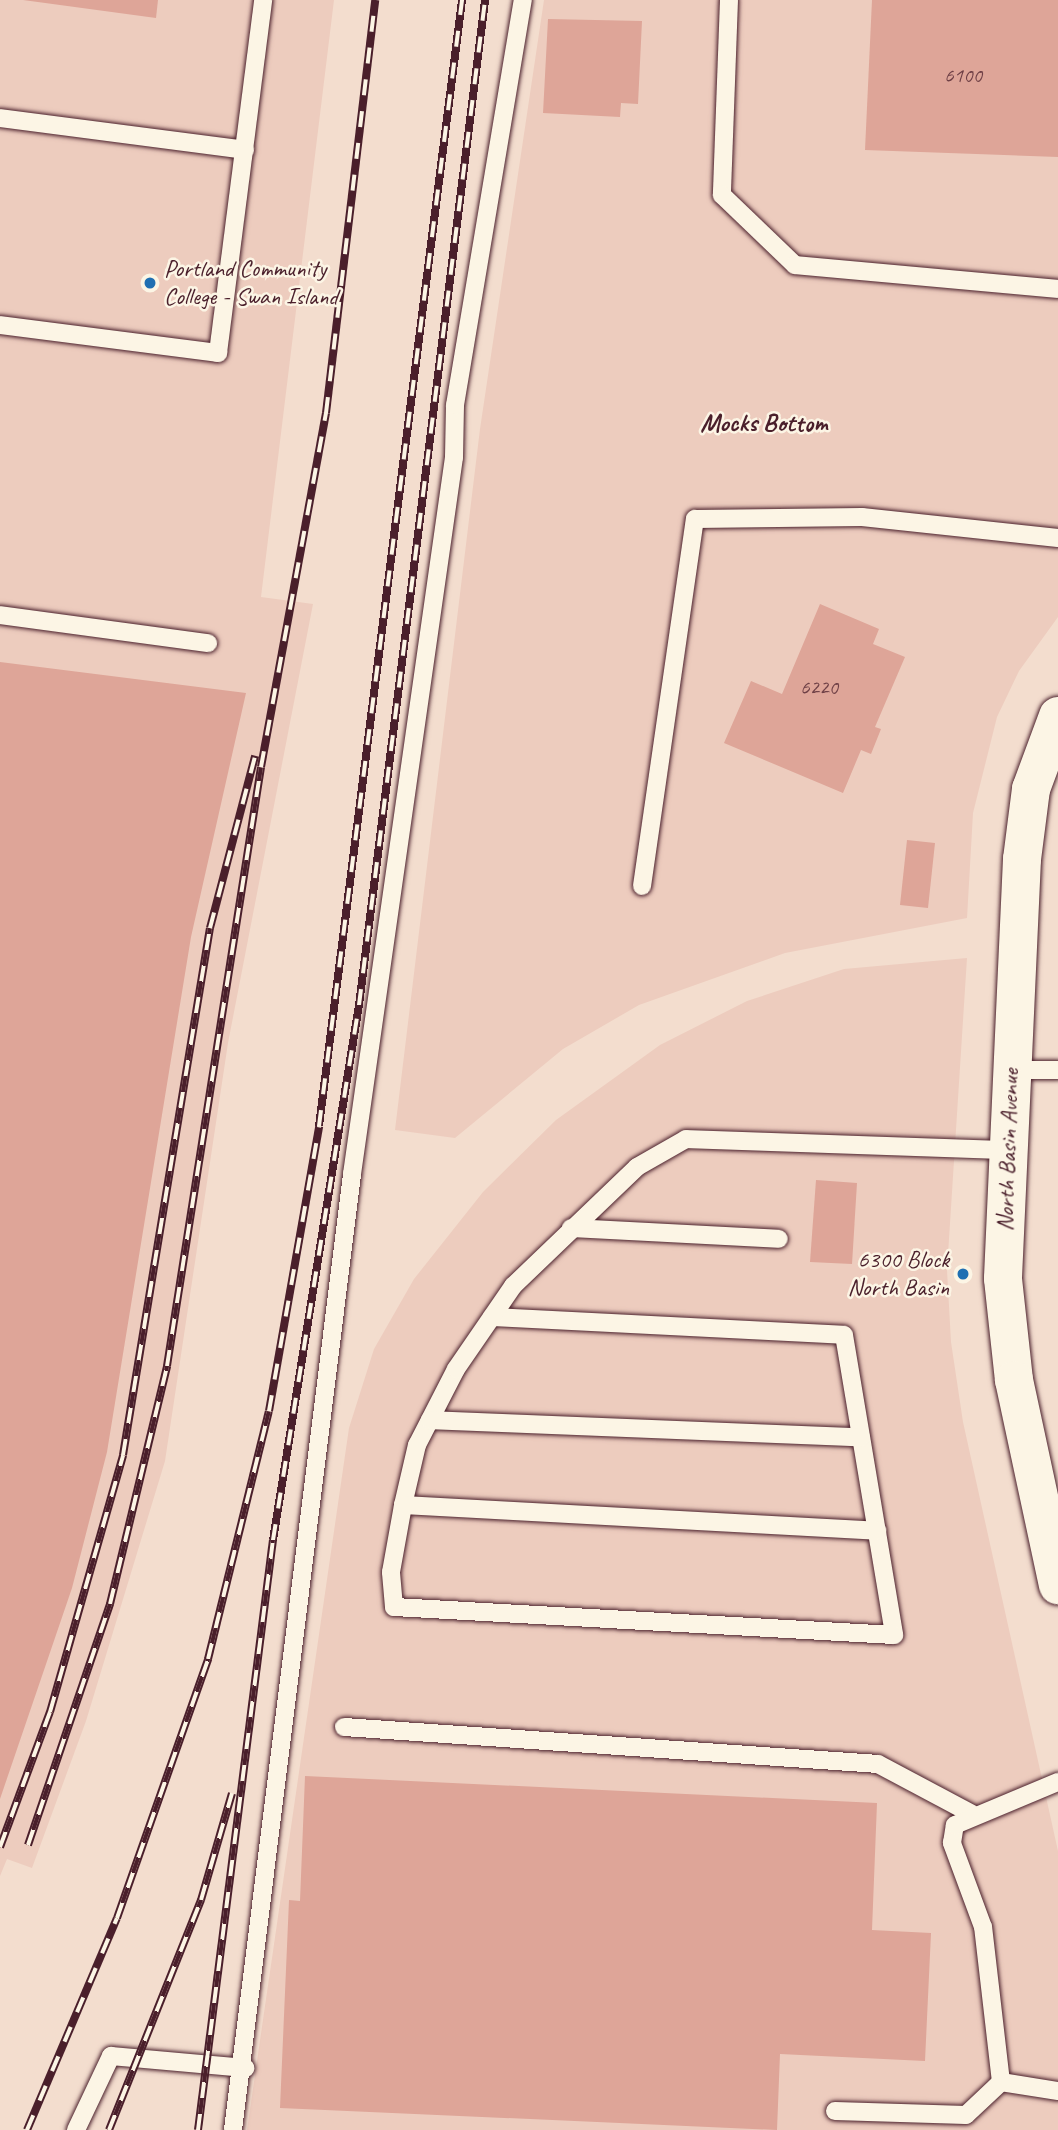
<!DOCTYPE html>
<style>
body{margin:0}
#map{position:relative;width:1058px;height:2130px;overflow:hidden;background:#f3ddce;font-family:Caveat,sans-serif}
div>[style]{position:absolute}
.built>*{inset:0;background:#edccbe}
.building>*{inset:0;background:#dea598}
.roads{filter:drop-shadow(0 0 2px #4a1f2b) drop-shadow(0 0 2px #4a1f2b)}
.lane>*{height:18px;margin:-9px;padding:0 9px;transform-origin:9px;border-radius:9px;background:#fcf5e5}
.secondary>*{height:38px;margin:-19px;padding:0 19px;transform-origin:19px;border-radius:19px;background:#fcf5e5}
.rail>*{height:8px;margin-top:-4px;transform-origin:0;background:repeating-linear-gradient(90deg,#fcf5e5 0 16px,#4a1f2b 0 32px);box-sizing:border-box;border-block:2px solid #4a1f2b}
.dots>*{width:19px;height:19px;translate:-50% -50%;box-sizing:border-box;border:4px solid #fcf5e5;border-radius:50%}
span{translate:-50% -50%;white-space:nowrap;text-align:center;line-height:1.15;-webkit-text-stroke:5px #fcf5e5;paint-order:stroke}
.number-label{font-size:21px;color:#6f4046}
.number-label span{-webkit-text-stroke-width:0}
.poi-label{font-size:24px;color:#4a1f2b}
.left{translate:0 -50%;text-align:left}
.right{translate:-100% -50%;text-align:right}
.street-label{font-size:24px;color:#4a1f2b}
.neighbourhood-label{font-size:26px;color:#4a1f2b;font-weight:700}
</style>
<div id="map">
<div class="built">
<div style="clip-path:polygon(0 0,334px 0,261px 597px,313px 604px,228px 1043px,165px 1461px,86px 1721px,32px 1868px,7px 1859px,0 1876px)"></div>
<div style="clip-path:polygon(544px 0,1058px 0,1058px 617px,1019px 671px,997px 717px,973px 813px,967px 918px,785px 953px,639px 1005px,563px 1049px,455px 1138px,395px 1130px,480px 429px)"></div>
<div style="clip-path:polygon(967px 958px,947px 1270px,951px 1342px,963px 1422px,1058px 1851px,1058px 2130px,247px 2130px,349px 1428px,374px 1349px,414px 1279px,483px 1192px,556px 1120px,660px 1045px,747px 1001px,844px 969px)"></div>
</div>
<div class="building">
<div style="clip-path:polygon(23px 0,158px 0,156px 18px)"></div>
<div style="clip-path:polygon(872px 0,1058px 0,1058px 157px,865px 150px)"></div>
<div style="clip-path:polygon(548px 19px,642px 21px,638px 104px,621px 103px,620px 117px,543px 113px)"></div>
<div style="clip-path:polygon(820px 604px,879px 629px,873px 644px,905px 657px,875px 727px,881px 729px,871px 754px,861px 750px,843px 793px,724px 743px,751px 681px,782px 694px)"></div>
<div style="clip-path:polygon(0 662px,246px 693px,191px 937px,107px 1452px,72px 1588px,0 1799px)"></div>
<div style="clip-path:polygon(907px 840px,935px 843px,928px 908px,900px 905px)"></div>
<div style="clip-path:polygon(816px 1180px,857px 1183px,852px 1264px,810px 1262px)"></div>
<div style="clip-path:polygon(305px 1776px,877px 1803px,872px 1930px,931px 1933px,925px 2061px,780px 2054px,777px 2130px,280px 2108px,289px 1900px,300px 1901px)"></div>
</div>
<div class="roads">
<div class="lane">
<div style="left:729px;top:0;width:195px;rotate:92.1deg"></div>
<div style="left:722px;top:195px;width:101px;rotate:43.8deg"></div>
<div style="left:795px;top:265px;width:264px;rotate:5.2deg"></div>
<div style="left:0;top:118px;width:247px;rotate:7.4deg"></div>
<div style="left:0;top:325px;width:220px;rotate:7.3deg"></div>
<div style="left:218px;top:353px;width:356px;rotate:-82.7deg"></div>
<div style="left:0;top:615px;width:210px;rotate:7.7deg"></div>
<div style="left:642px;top:886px;width:371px;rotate:-81.8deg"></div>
<div style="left:695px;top:519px;width:167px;rotate:-0.7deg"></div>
<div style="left:862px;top:517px;width:197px;rotate:6.1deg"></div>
<div style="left:1011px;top:1070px;width:47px"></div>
<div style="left:571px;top:1228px;width:208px;rotate:3deg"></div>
<div style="left:492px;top:1317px;width:352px;rotate:2.9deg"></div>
<div style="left:844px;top:1335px;width:304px;rotate:80.5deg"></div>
<div style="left:894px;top:1635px;width:501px;rotate:-176.79deg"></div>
<div style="left:394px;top:1607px;width:35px;rotate:-95deg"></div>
<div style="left:391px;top:1572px;width:68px;rotate:-79.8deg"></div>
<div style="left:403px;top:1505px;width:62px;rotate:-76.9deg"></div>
<div style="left:417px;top:1445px;width:85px;rotate:-62.8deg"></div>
<div style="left:456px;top:1369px;width:101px;rotate:-55.5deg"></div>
<div style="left:513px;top:1286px;width:172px;rotate:-43.8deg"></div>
<div style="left:637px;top:1167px;width:56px;rotate:-29.7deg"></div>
<div style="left:686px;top:1139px;width:322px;rotate:2deg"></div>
<div style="left:430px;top:1420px;width:431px;rotate:2.3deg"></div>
<div style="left:403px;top:1505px;width:475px;rotate:3.1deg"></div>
<div style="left:344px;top:1727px;width:535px;rotate:3.96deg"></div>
<div style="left:878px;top:1764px;width:106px;rotate:28deg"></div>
<div style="left:1001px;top:2082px;width:156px;rotate:-96.6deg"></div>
<div style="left:983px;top:1927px;width:90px;rotate:-110.3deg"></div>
<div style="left:952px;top:1843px;width:18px;rotate:-81deg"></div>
<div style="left:955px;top:1825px;width:112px;rotate:-22.7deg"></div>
<div style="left:1001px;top:2082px;width:58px;rotate:9deg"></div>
<div style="left:835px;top:2111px;width:131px;rotate:1.7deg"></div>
<div style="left:966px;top:2115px;width:48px;rotate:-43.3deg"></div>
<div style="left:76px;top:2130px;width:82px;rotate:-64.7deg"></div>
<div style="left:111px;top:2056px;width:135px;rotate:5.1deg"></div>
<div style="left:233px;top:2130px;width:963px;rotate:-82.9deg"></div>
<div style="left:352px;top:1174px;width:724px;rotate:-81.9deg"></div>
<div style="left:454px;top:457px;width:52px;rotate:-88.9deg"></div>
<div style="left:455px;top:405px;width:411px;rotate:-80.5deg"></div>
</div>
<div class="secondary">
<div style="left:1058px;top:716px;width:78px;rotate:110.3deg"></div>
<div style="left:1031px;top:789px;width:71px;rotate:97.3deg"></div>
<div style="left:1022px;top:859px;width:420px;rotate:92.6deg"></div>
<div style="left:1003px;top:1279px;width:102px;rotate:83.8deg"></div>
<div style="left:1014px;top:1380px;width:210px;rotate:77.9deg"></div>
</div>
</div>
<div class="rail">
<div style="left:28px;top:1845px;width:255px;rotate:-71.2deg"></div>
<div style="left:110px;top:1604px;width:245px;rotate:-76.5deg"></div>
<div style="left:167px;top:1366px;width:606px;rotate:-81.08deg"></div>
<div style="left:261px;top:767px;width:360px;rotate:-79.6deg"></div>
<div style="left:326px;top:413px;width:416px;rotate:-83.2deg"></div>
<div style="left:0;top:1847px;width:144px;rotate:-69.7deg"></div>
<div style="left:50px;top:1712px;width:267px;rotate:-74.1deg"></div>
<div style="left:123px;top:1455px;width:534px;rotate:-80.63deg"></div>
<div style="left:210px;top:928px;width:178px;rotate:-75.3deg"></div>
<div style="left:27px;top:2130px;width:230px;rotate:-67deg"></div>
<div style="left:117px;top:1918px;width:275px;rotate:-70.6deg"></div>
<div style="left:208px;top:1659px;width:255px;rotate:-76.2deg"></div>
<div style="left:269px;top:1411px;width:289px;rotate:-80deg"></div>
<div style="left:319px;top:1126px;width:1135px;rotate:-82.76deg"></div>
<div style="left:109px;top:2130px;width:248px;rotate:-68.2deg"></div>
<div style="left:201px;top:1900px;width:111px;rotate:-73.8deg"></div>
<div style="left:198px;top:2130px;width:595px;rotate:-82.76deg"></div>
<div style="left:273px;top:1540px;width:542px;rotate:-80.87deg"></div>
<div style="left:359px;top:1005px;width:1013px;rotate:-82.85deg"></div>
</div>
<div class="dots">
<div style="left:150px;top:283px;background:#1f6fb2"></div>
<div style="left:963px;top:1274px;background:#1f6fb2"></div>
</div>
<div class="number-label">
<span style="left:963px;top:75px">6100</span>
<span style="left:819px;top:687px">6220</span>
</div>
<div class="poi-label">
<span class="left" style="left:164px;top:283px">Portland Community<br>College - Swan Island</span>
<span class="right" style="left:949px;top:1274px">6300 Block<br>North Basin</span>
</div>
<div class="street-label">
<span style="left:1008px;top:1150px;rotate:-88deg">North Basin Avenue</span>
</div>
<div class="neighbourhood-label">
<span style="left:764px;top:423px">Mocks Bottom</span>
</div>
</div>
